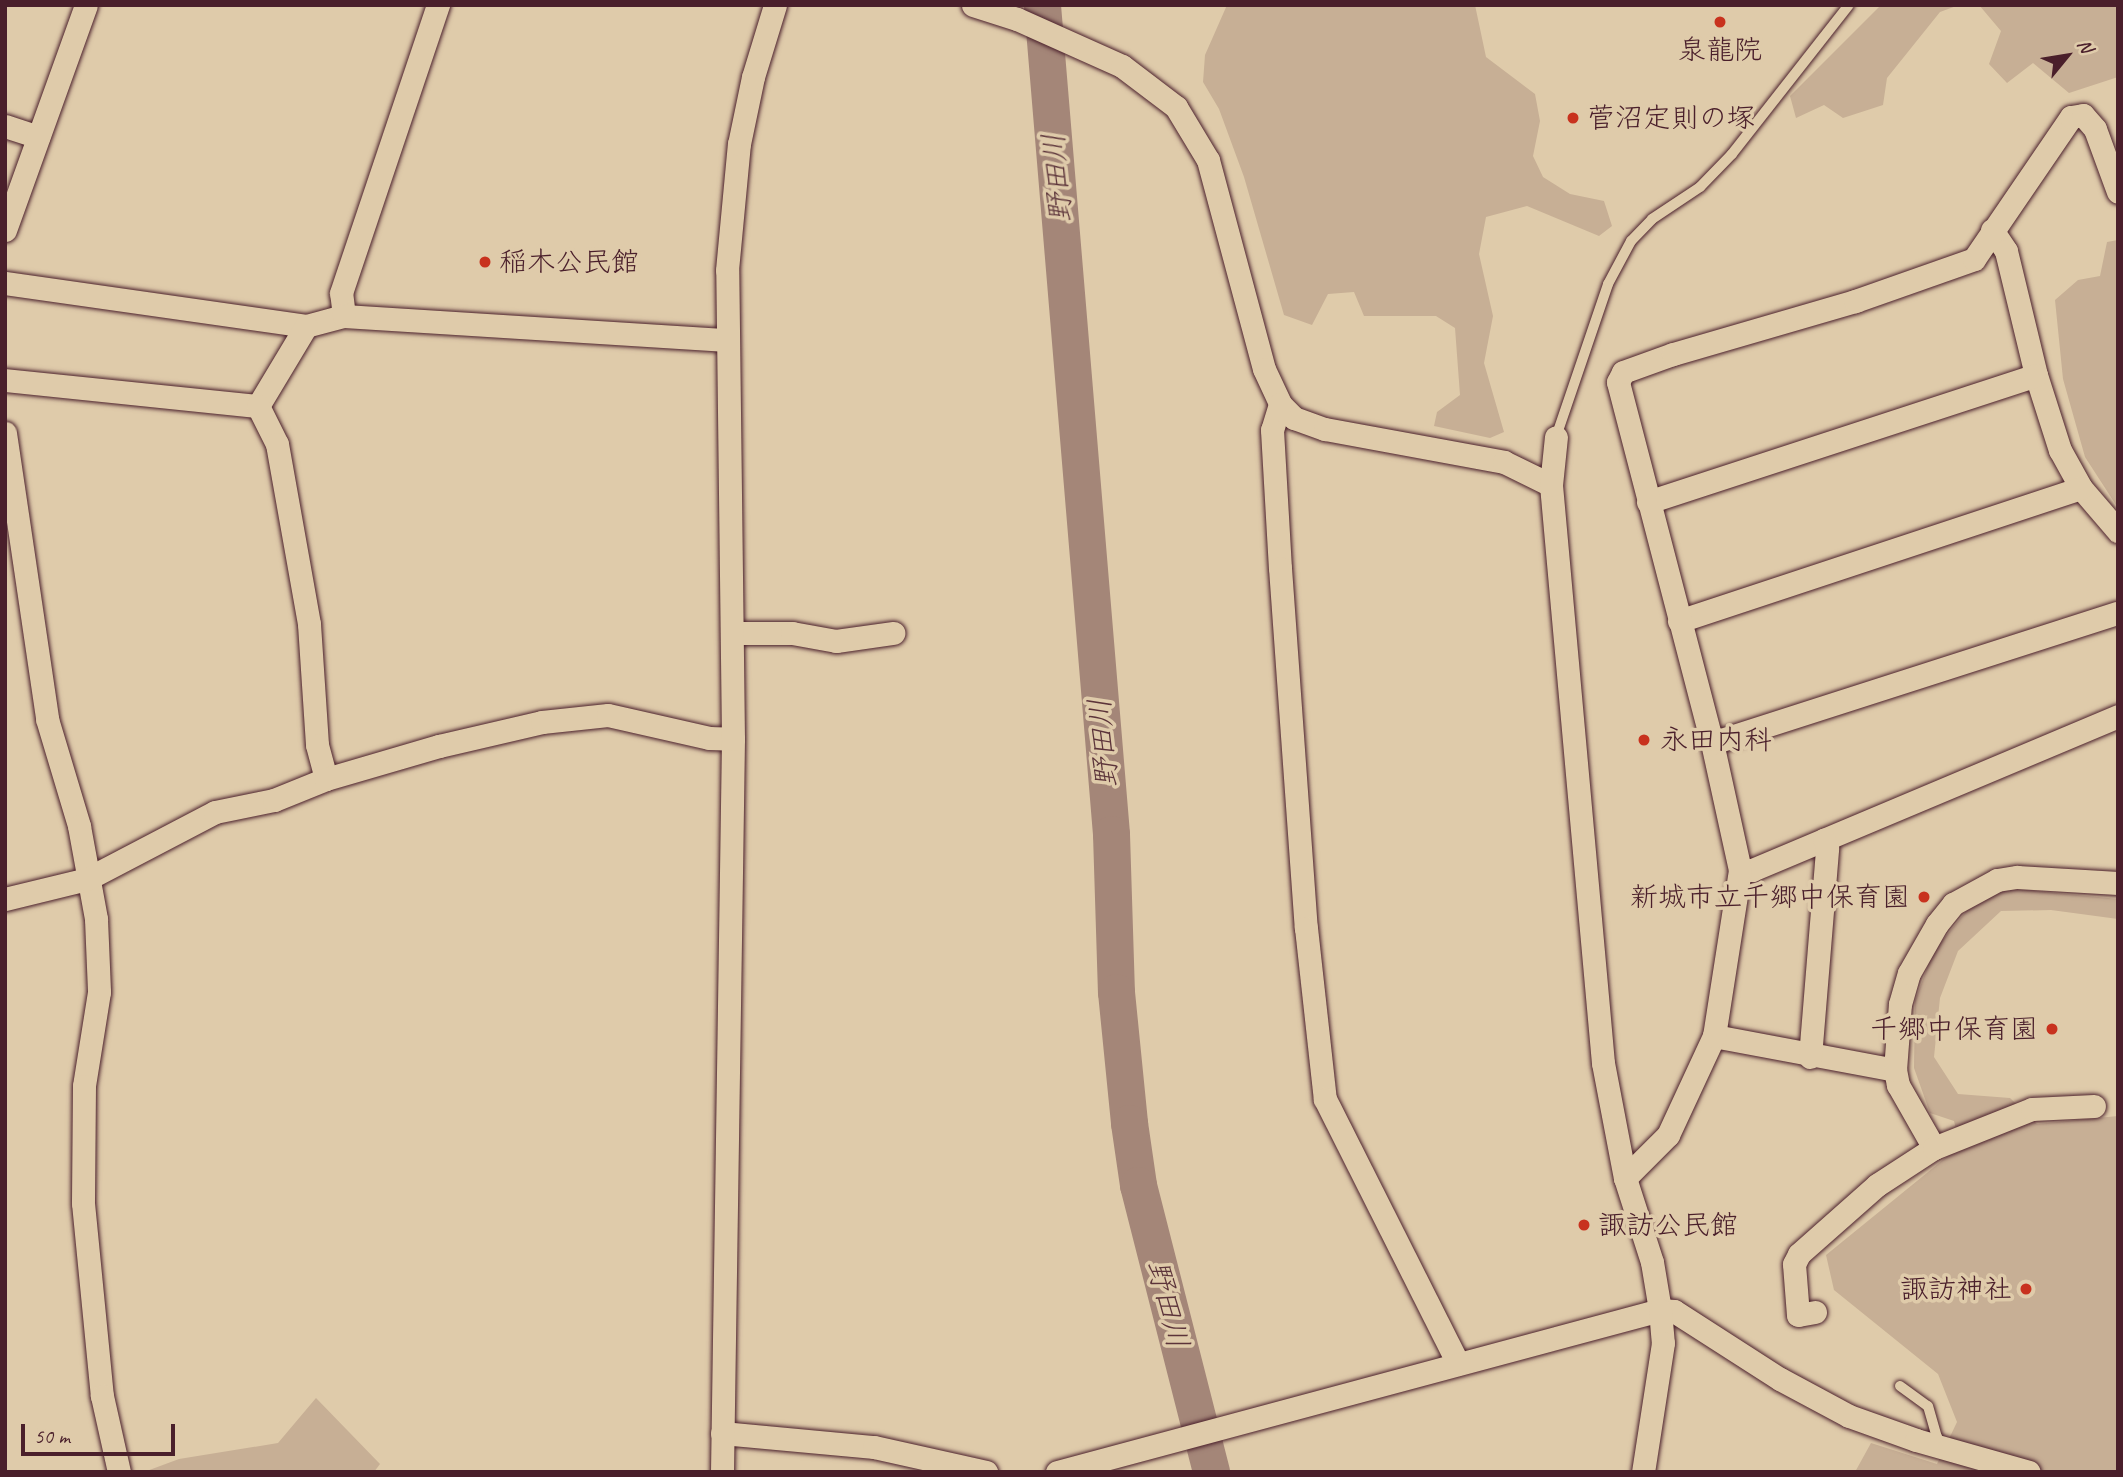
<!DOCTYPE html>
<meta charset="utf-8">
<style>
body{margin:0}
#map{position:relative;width:2123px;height:1477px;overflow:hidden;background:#dfcbaa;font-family:Caveat,"Klee One",sans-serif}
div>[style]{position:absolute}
.green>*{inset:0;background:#c7af95}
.river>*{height:37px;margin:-18.5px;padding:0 18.5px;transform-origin:18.5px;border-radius:18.5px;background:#a48678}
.roads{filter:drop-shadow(0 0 2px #4a1f2b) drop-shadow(0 0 2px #4a1f2b)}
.lane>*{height:10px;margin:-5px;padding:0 5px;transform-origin:5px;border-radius:5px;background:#dfcbaa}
.street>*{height:23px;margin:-11.5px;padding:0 11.5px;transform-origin:11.5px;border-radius:11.5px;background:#dfcbaa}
.dots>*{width:19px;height:19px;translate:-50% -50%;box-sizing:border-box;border:4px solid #dfcbaa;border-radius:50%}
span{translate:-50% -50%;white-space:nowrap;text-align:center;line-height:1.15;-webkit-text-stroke:7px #dfcbaa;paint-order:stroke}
.poi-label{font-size:28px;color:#4a1f2b}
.left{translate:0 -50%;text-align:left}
.right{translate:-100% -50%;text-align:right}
.water-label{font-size:30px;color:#5c343a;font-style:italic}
.frame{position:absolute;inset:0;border:7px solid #4a1f2b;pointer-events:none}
.north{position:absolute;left:2032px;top:21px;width:70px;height:70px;-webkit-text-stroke:5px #dfcbaa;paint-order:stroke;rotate:60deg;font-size:19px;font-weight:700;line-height:28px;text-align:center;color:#4a1f2b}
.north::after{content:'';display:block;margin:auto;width:24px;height:32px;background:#4a1f2b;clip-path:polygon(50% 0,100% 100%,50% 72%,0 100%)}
.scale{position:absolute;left:21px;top:1424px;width:154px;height:32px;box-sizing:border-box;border:4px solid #4a1f2b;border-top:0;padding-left:9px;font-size:21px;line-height:24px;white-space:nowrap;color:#4a1f2b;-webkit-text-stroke:5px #dfcbaa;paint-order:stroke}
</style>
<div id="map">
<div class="green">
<div style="clip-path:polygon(1227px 5px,1475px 5px,1486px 57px,1535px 94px,1540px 121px,1533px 156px,1543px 177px,1570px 194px,1604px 201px,1612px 226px,1599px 236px,1527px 206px,1486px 217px,1479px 254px,1493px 316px,1484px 363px,1504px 432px,1490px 438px,1434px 426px,1437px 412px,1460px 395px,1455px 328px,1436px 316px,1364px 316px,1354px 292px,1328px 294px,1312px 325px,1284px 315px,1244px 177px,1219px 109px,1203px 82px,1205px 55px)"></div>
<div style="clip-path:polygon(1881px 5px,1959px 5px,1940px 12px,1887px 78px,1883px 105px,1843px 118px,1824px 105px,1796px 118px,1790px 96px)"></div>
<div style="clip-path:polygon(1979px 5px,2118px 5px,2118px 77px,2069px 93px,2033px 63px,2007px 83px,1989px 64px,2001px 31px)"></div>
<div style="clip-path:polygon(2118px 240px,2118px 508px,2085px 457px,2063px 379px,2055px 300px,2078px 280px,2100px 276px,2107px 242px)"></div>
<div style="clip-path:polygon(2005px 888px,2118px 899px,2118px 919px,2051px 910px,2001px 911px,1958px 951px,1940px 998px,1934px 1057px,1958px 1094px,2010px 1098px,2037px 1124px,2118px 1116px,2118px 1472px,1855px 1472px,1871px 1443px,1937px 1464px,1957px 1422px,1938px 1374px,1834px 1290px,1826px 1255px,1960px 1146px,1954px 1121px,1930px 1113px,1914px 1068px,1915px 1001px,1933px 952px,1968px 909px)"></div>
<div style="clip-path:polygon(316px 1398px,380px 1464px,374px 1472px,144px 1472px,179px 1459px,278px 1443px)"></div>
</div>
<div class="river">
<div style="left:1042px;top:5px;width:832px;rotate:85.24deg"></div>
<div style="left:1111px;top:834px;width:158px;rotate:88.2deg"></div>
<div style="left:1116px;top:992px;width:132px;rotate:84.3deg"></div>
<div style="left:1129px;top:1123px;width:63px;rotate:81.7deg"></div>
<div style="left:1138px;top:1185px;width:296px;rotate:75.7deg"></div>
</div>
<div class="roads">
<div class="lane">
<div style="left:1556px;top:437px;width:162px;rotate:-71.2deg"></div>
<div style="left:1608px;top:284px;width:49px;rotate:-61.9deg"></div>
<div style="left:1631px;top:241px;width:30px;rotate:-46deg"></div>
<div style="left:1652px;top:219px;width:58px;rotate:-33.7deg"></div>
<div style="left:1700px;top:187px;width:46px;rotate:-45.9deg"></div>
<div style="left:1732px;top:154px;width:189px;rotate:-51.9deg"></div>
<div style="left:1900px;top:1386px;width:34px;rotate:36deg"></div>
<div style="left:1928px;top:1406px;width:32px;rotate:74deg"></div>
<div style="left:1937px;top:1437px;width:9px;rotate:103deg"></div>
</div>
<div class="street">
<div style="left:973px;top:5px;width:46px;rotate:17.7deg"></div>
<div style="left:1017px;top:19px;width:115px;rotate:24.1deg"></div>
<div style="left:1122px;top:66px;width:68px;rotate:37.2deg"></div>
<div style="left:1176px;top:107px;width:62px;rotate:58.9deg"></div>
<div style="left:1208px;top:160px;width:216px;rotate:75deg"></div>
<div style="left:1264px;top:369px;width:38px;rotate:65deg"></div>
<div style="left:1280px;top:404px;width:20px;rotate:45deg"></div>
<div style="left:1294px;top:418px;width:33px;rotate:20deg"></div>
<div style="left:1325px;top:429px;width:182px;rotate:10.4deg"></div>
<div style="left:1504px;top:462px;width:52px;rotate:26.1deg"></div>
<div style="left:1551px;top:485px;width:580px;rotate:84.86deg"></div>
<div style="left:1603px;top:1063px;width:117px;rotate:79.2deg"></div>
<div style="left:1625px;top:1178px;width:88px;rotate:72.2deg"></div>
<div style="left:1652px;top:1262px;width:49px;rotate:80.5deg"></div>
<div style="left:1660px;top:1310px;width:14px;rotate:4deg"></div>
<div style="left:1674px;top:1311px;width:126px;rotate:32.7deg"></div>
<div style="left:1780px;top:1379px;width:78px;rotate:28.2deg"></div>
<div style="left:1849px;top:1416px;width:71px;rotate:19.7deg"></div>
<div style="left:1916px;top:1440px;width:117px;rotate:15.8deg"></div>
<div style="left:5px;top:126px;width:35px;rotate:18deg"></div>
<div style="left:5px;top:230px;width:239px;rotate:-70.2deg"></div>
<div style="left:1992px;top:230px;width:25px;rotate:56deg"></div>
<div style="left:2006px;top:251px;width:128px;rotate:76.4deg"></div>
<div style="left:2036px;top:375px;width:79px;rotate:72.3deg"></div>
<div style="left:2060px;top:450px;width:43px;rotate:61.1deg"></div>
<div style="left:2081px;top:488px;width:57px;rotate:49.3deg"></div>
<div style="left:5px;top:283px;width:304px;rotate:8.1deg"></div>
<div style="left:306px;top:326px;width:39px;rotate:-15deg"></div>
<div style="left:344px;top:316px;width:384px;rotate:3.6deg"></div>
<div style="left:344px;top:316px;width:23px;rotate:-97deg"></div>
<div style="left:341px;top:293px;width:304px;rotate:-71.4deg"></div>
<div style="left:5px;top:380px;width:254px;rotate:5.9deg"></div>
<div style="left:258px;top:406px;width:93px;rotate:-59deg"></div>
<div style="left:1280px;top:404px;width:27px;rotate:107deg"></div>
<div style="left:1272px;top:430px;width:138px;rotate:86.7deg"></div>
<div style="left:1280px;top:568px;width:361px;rotate:85.9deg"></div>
<div style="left:1306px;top:928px;width:172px;rotate:83.7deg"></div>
<div style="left:1325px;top:1099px;width:296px;rotate:63.3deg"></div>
<div style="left:258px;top:406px;width:42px;rotate:63.4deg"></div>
<div style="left:277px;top:444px;width:183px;rotate:79.9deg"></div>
<div style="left:309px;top:624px;width:121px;rotate:86.2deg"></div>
<div style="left:317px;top:745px;width:35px;rotate:75deg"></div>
<div style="left:5px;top:433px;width:289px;rotate:81.6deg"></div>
<div style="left:47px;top:719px;width:112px;rotate:73.3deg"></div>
<div style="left:79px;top:826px;width:95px;rotate:79.6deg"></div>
<div style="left:96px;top:919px;width:73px;rotate:87.6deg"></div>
<div style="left:99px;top:992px;width:95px;rotate:99.1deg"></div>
<div style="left:84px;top:1086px;width:117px;rotate:90.5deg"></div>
<div style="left:83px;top:1203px;width:194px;rotate:84.4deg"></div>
<div style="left:102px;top:1396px;width:78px;rotate:77.4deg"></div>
<div style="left:1551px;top:485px;width:48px;rotate:-84.1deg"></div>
<div style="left:1648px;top:502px;width:408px;rotate:-18.1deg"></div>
<div style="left:1679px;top:621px;width:423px;rotate:-18.3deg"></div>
<div style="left:733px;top:633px;width:59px"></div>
<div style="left:792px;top:633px;width:45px;rotate:10.3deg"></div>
<div style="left:836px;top:641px;width:58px;rotate:-8deg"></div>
<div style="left:1712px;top:743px;width:426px;rotate:-17.8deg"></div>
<div style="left:1740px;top:870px;width:12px"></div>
<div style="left:1752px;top:870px;width:397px;rotate:-22.8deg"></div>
<div style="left:5px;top:899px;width:84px;rotate:-13.7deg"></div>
<div style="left:87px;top:879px;width:144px;rotate:-27.6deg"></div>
<div style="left:215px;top:812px;width:60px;rotate:-11.5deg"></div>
<div style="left:274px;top:800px;width:56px;rotate:-22deg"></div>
<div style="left:326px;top:779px;width:118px;rotate:-16.3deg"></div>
<div style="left:439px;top:746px;width:106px;rotate:-13.1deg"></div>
<div style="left:542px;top:722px;width:66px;rotate:-6.1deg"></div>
<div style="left:608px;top:715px;width:104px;rotate:12.8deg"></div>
<div style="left:709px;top:738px;width:24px;rotate:2deg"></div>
<div style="left:1714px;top:1036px;width:184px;rotate:10.6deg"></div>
<div style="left:1810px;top:1057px;width:210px;rotate:-85.3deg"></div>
<div style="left:1827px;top:848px;width:9px;rotate:-108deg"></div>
<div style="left:1934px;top:1148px;width:73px;rotate:-119.7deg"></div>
<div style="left:1898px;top:1085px;width:15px;rotate:-101deg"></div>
<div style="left:1895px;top:1070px;width:66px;rotate:-85.7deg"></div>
<div style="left:1900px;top:1004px;width:32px;rotate:-74deg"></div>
<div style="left:1909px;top:973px;width:56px;rotate:-60.3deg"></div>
<div style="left:1937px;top:924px;width:26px;rotate:-51deg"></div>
<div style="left:1953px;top:904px;width:50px;rotate:-28.6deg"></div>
<div style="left:1997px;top:880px;width:20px;rotate:-9deg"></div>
<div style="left:2017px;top:877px;width:101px;rotate:3.4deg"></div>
<div style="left:1625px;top:1178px;width:61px;rotate:-45deg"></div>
<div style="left:1668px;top:1135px;width:109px;rotate:-65.1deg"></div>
<div style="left:1714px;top:1036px;width:168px;rotate:-81.1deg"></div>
<div style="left:1740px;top:870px;width:130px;rotate:-102.4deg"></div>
<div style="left:1712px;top:743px;width:373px;rotate:-104.6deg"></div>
<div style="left:1618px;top:382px;width:11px;rotate:-63deg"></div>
<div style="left:1623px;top:372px;width:53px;rotate:-19.8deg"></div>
<div style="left:1673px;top:354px;width:190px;rotate:-16.2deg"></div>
<div style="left:1855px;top:301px;width:126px;rotate:-19.4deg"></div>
<div style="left:1974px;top:259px;width:172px;rotate:-55.7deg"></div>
<div style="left:2071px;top:117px;width:12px;rotate:-9deg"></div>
<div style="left:2083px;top:115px;width:18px;rotate:49deg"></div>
<div style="left:2095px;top:129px;width:67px;rotate:69.9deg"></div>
<div style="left:1815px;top:1312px;width:17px;rotate:170deg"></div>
<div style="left:1798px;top:1315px;width:51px;rotate:-94.5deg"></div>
<div style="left:1794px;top:1264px;width:11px;rotate:-63deg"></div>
<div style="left:1799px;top:1254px;width:104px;rotate:-41.5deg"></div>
<div style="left:1877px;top:1185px;width:68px;rotate:-33deg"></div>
<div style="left:1934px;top:1148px;width:105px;rotate:-21.7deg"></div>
<div style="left:2032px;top:1109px;width:62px;rotate:-2.8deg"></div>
<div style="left:722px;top:1433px;width:153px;rotate:5.3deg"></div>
<div style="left:874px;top:1447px;width:115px;rotate:12.6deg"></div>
<div style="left:722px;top:1472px;width:733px;rotate:-89.14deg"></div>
<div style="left:733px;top:739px;width:469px;rotate:-90.7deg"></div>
<div style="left:727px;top:270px;width:127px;rotate:-84.6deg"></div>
<div style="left:739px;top:144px;width:68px;rotate:-78.2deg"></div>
<div style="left:753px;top:77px;width:75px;rotate:-73deg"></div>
<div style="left:1057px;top:1472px;width:624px;rotate:-15.04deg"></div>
<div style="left:1660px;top:1310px;width:33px;rotate:85deg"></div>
<div style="left:1663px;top:1343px;width:131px;rotate:98.8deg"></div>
</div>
</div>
<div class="dots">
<div style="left:1720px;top:22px;background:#c8321e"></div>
<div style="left:1573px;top:118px;background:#c8321e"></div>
<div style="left:485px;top:262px;background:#c8321e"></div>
<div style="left:1644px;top:740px;background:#c8321e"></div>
<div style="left:1924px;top:897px;background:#c8321e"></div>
<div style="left:2052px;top:1029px;background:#c8321e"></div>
<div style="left:1584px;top:1225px;background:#c8321e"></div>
<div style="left:2026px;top:1289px;background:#c8321e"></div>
</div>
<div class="poi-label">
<span style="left:1720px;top:50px">泉龍院</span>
<span class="left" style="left:1587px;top:118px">菅沼定則の塚</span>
<span class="left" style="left:499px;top:262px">稲木公民館</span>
<span class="left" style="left:1660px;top:740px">永田内科</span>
<span class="right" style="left:1910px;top:897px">新城市立千郷中保育園</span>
<span class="right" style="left:2038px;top:1029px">千郷中保育園</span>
<span class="left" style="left:1598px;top:1225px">諏訪公民館</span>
<span class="right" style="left:2012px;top:1289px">諏訪神社</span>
</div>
<div class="water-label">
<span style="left:1057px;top:178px;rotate:-95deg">野田川</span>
<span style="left:1103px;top:743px;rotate:-95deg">野田川</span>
<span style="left:1168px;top:1304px;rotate:76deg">野田川</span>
</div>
<div class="frame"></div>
<div class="north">N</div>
<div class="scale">50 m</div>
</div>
